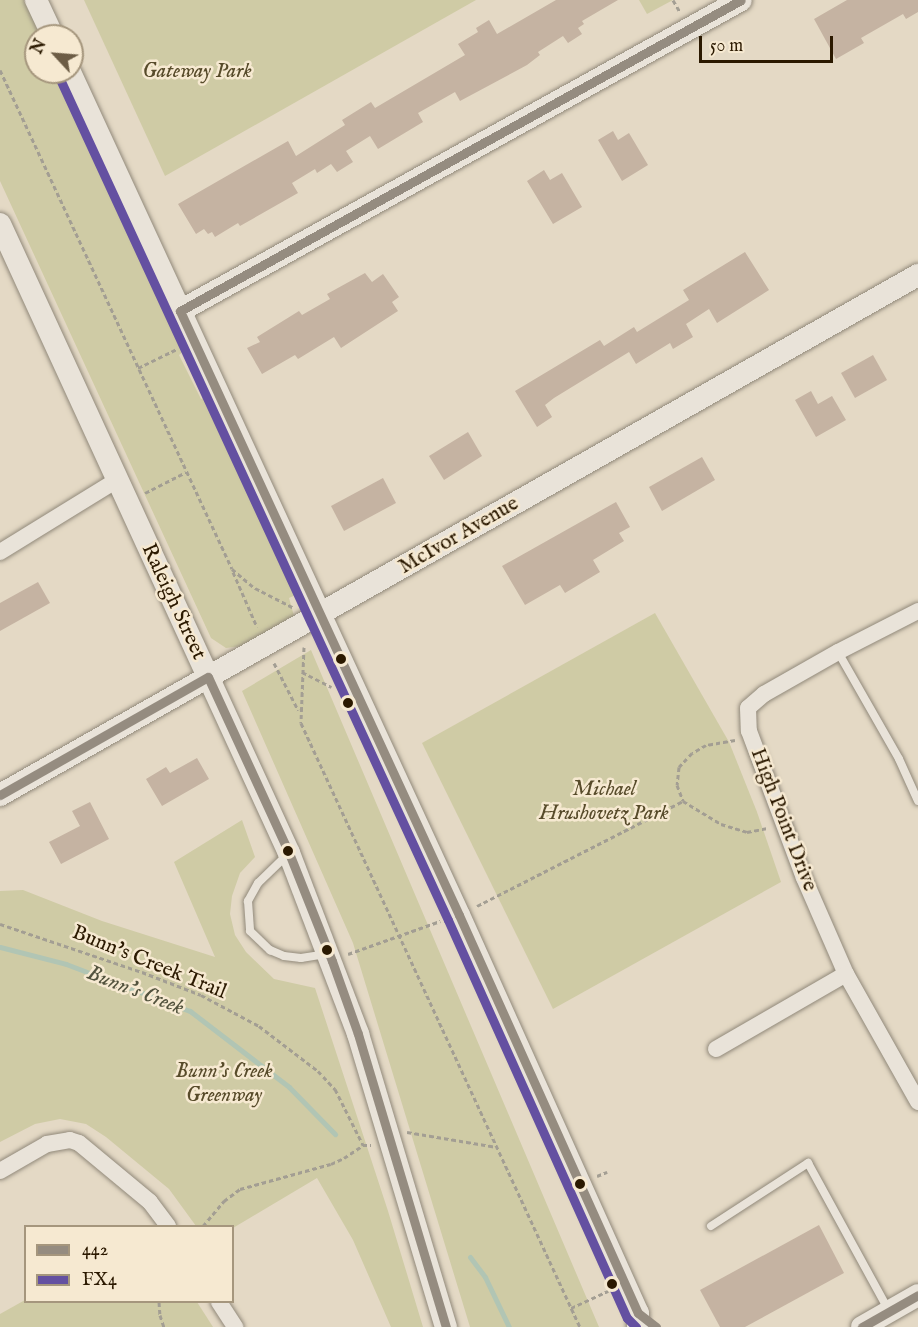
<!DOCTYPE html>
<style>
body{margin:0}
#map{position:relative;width:918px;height:1327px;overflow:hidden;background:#e4d9c5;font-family:"IM FELL English",serif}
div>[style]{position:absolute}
.green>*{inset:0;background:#cfcba5}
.stream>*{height:5px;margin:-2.5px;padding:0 2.5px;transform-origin:2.5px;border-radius:2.5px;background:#b1c5b4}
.building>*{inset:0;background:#c5b3a2}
.path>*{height:3px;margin-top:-1.5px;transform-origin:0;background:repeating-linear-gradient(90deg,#a39e93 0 4.5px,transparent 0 7.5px)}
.roads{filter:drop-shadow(0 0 2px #91897a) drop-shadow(0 0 2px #91897a)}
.lane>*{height:8px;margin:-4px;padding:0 4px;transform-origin:4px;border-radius:4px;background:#e9e3d9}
.street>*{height:16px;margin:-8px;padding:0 8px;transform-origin:8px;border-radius:8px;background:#e9e3d9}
.secondary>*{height:22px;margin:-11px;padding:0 11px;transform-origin:11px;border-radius:11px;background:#e9e3d9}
.bus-1>*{height:9px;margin:-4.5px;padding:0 4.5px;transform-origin:4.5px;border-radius:4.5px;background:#958c80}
.bus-2>*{height:9px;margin:-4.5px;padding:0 4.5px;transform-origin:4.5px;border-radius:4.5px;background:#6450a1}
.dots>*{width:16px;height:16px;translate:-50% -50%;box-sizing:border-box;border:3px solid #f6e9d1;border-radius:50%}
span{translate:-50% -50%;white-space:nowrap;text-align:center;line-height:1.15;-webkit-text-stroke:5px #f6e9d1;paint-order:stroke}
.park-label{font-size:21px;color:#574b2a;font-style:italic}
.street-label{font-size:21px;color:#2b1900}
.water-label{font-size:22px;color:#52523d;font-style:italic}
.legend{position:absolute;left:24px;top:1225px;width:210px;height:78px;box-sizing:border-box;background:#f6e9d1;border:2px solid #a5967d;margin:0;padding:8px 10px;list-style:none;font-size:18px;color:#2b1900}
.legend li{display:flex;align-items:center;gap:12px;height:30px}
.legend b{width:30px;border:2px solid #a5967d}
.north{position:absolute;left:24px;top:24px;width:60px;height:60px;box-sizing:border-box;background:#f6e9d1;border:2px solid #a5967d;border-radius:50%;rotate:296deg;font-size:16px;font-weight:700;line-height:24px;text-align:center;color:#2b1900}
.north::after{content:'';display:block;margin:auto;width:21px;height:27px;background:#6c5c45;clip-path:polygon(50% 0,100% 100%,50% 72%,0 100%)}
.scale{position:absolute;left:699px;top:36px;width:134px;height:27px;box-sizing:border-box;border:3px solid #2b1900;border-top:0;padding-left:8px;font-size:18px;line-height:21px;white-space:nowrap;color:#2b1900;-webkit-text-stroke:4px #f6e9d1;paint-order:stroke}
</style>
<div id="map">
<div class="green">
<div style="clip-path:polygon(0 0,24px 0,41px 36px,36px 36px,36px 72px,57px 72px,185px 350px,179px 355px,201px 399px,209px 396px,300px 593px,289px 598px,294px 616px,242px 646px,226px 648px,211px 638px,0 181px)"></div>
<div style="clip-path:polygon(84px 0,476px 0,165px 176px)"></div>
<div style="clip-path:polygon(639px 0,673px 0,647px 14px)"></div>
<div style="clip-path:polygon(655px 613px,729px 742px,757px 812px,781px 882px,553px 1009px,422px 743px)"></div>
<div style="clip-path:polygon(311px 650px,599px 1327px,470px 1327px,353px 943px,242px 691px)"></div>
<div style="clip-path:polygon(242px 820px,255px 857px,240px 873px,232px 896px,230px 914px,235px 935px,246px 952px,274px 979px,315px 988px,388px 1211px,423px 1327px,391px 1327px,353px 1240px,317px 1178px,233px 1228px,196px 1226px,169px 1189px,106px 1137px,86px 1124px,60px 1119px,35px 1124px,0 1142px,0 891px,23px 890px,102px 921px,215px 957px,174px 862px)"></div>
<div style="clip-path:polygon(25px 1300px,197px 1302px,213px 1327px,0 1327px,0 1314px)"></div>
</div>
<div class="stream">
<div style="left:0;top:947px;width:68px;rotate:14.4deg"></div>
<div style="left:66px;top:964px;width:133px;rotate:20.8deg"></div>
<div style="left:190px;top:1011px;width:125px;rotate:37.5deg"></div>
<div style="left:289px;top:1087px;width:66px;rotate:45.6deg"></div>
<div style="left:470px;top:1257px;width:25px;rotate:53deg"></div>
<div style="left:485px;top:1277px;width:55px;rotate:64.4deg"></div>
</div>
<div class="building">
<div style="clip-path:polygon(556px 0,618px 0,582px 21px,584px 24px,578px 28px,582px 34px,568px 43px,563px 36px,538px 52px,540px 55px,527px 65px,460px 101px,455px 92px,418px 113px,423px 122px,378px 149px,370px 136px,346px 151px,353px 162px,337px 172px,331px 164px,317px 173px,315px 169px,292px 183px,298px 193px,240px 226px,238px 223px,215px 237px,212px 232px,208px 234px,204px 229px,196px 234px,178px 204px,288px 141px,296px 156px,345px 125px,342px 120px,371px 102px,375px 108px,465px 55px,458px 44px,478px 32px,476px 28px,489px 20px,497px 34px)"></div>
<div style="clip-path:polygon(847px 0,918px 0,918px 12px,906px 19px,903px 14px,861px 38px,864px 43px,836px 59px,814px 19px)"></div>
<div style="clip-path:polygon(613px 131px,618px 140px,629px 133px,648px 165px,622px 181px,598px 140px)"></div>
<div style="clip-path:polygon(544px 170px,550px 180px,562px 173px,582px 207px,553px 224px,527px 181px)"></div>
<div style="clip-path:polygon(745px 252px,769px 290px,717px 323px,709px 309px,686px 324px,693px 337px,673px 349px,670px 343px,636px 364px,629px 352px,554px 398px,545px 405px,552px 417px,537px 427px,515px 391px,600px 340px,604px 346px,634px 327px,637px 332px,689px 300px,683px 290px)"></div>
<div style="clip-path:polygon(365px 273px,372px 282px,383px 274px,399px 297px,392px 302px,398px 311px,341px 348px,334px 337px,298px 359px,295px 355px,262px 374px,247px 348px,260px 342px,257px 337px,299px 311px,302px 315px,330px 299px,327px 294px)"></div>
<div style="clip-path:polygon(873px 355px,887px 380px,855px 398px,841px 373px)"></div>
<div style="clip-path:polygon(811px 391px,818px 404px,832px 396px,846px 420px,816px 437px,795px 400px)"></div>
<div style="clip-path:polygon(468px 432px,482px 456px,444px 480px,429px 456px)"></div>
<div style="clip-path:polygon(702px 457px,715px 480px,662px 511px,649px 487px)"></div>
<div style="clip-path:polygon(383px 478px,396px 503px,344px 531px,331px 506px)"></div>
<div style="clip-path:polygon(616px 502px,630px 527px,619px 533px,624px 541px,593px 560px,600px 572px,565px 593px,560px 585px,525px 605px,502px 566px)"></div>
<div style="clip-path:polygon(38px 582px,50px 603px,0 631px,0 603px)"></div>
<div style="clip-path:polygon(197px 758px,209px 779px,162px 806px,146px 779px,166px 767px,170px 773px)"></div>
<div style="clip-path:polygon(90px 802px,109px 839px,61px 864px,49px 842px,80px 826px,72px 811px)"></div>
<div style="clip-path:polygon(819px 1225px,844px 1273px,745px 1327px,720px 1327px,700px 1290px)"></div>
</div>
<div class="path">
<div style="left:673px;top:0;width:14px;rotate:60deg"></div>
<div style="left:0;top:70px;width:550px;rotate:65.06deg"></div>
<div style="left:232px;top:569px;width:30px;rotate:40deg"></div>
<div style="left:255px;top:588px;width:42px;rotate:27.2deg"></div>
<div style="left:138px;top:368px;width:43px;rotate:-26deg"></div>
<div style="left:145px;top:493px;width:46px;rotate:-27.1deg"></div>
<div style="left:233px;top:572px;width:60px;rotate:66.4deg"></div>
<div style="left:304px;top:647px;width:76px;rotate:92.3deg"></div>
<div style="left:301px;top:723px;width:665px;rotate:65.21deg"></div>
<div style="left:274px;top:663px;width:53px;rotate:62.9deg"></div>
<div style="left:302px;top:672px;width:33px;rotate:27deg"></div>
<div style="left:735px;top:740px;width:29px;rotate:170deg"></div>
<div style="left:706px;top:745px;width:16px;rotate:150deg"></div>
<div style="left:692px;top:753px;width:19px;rotate:133deg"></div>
<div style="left:679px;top:767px;width:18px;rotate:96deg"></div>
<div style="left:677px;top:785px;width:17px;rotate:69deg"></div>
<div style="left:683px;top:801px;width:44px;rotate:31.2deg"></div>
<div style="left:721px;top:824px;width:27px;rotate:17deg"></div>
<div style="left:747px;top:832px;width:20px;rotate:-11deg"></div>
<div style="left:477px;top:906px;width:231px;rotate:-27deg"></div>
<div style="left:0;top:924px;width:150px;rotate:18.7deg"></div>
<div style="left:142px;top:972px;width:63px;rotate:21.3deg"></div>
<div style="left:201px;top:995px;width:66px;rotate:28.1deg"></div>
<div style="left:259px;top:1026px;width:74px;rotate:37.3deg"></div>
<div style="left:318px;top:1071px;width:25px;rotate:47deg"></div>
<div style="left:335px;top:1089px;width:63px;rotate:63.4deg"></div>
<div style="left:363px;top:1145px;width:8px"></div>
<div style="left:348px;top:954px;width:98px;rotate:-19.7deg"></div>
<div style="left:407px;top:1132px;width:91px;rotate:9.5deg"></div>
<div style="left:597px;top:1176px;width:11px;rotate:-22deg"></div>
<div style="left:203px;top:1226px;width:33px;rotate:-50deg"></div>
<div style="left:224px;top:1201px;width:20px;rotate:-37deg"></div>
<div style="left:240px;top:1189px;width:94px;rotate:-15.4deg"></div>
<div style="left:331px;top:1164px;width:14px;rotate:-25deg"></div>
<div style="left:344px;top:1158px;width:23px;rotate:-34deg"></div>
<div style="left:159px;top:1302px;width:13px;rotate:86deg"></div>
<div style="left:160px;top:1315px;width:13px;rotate:72deg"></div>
<div style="left:571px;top:1308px;width:41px;rotate:-24.7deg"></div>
</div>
<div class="roads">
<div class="lane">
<div style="left:838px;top:652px;width:123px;rotate:60.3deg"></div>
<div style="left:899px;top:759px;width:46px;rotate:65.7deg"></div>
<div style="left:287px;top:855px;width:40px;rotate:136deg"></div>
<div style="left:258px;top:883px;width:21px;rotate:119deg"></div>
<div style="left:248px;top:901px;width:30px;rotate:86deg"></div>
<div style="left:250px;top:931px;width:28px;rotate:44deg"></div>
<div style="left:270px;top:950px;width:15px;rotate:23deg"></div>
<div style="left:284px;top:956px;width:17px;rotate:7deg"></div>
<div style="left:301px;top:958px;width:25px;rotate:-9deg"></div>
<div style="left:711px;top:1226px;width:116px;rotate:-33deg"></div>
<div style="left:808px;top:1163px;width:166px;rotate:61.3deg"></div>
</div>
<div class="street">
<div style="left:0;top:552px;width:137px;rotate:-31.6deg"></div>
<div style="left:918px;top:611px;width:90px;rotate:152.9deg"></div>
<div style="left:838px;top:652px;width:85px;rotate:150.4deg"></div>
<div style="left:764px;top:694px;width:21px;rotate:139deg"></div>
<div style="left:748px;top:708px;width:23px;rotate:88deg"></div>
<div style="left:749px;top:731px;width:157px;rotate:69.5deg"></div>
<div style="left:804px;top:878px;width:105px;rotate:66.4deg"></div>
<div style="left:846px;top:974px;width:147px;rotate:60.6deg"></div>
<div style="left:716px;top:1049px;width:150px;rotate:-30deg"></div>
<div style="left:0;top:1171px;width:54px;rotate:-29.9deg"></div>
<div style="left:47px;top:1144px;width:23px;rotate:-10deg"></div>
<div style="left:70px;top:1140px;width:9px;rotate:18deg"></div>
<div style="left:79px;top:1143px;width:92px;rotate:39.7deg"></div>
<div style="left:150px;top:1202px;width:30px;rotate:53deg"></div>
<div style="left:219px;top:1302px;width:30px;rotate:57deg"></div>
</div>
<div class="secondary">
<div style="left:36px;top:0;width:40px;rotate:65deg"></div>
<div style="left:70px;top:72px;width:928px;rotate:65.23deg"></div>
<div style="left:459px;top:915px;width:436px;rotate:65.8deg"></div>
<div style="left:638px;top:1313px;width:14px;rotate:90deg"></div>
<div style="left:0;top:224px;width:692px;rotate:65.32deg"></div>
<div style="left:289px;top:853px;width:194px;rotate:69.1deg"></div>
<div style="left:358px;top:1034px;width:306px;rotate:73.3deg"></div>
<div style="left:180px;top:311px;width:641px;rotate:-29deg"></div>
<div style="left:0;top:795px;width:1055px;rotate:-29.53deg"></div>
<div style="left:862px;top:1327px;width:64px;rotate:-29.7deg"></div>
</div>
</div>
<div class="bus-1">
<div style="left:180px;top:311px;width:665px;rotate:65.21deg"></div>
<div style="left:459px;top:915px;width:436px;rotate:65.8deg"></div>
<div style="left:638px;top:1313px;width:23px;rotate:38deg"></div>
<div style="left:180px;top:311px;width:641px;rotate:-29deg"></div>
<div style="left:208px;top:677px;width:194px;rotate:65.3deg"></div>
<div style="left:289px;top:853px;width:116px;rotate:68.3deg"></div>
<div style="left:332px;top:961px;width:77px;rotate:70.4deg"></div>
<div style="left:358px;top:1034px;width:306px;rotate:73.3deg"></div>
<div style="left:0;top:795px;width:239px;rotate:-29.6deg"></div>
<div style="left:862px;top:1327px;width:64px;rotate:-29.7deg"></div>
</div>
<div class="bus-2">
<div style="left:59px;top:77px;width:928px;rotate:65.23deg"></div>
<div style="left:448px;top:920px;width:436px;rotate:65.8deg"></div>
<div style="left:627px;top:1318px;width:13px;rotate:45deg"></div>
</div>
<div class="dots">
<div style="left:341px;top:659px;background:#2b1900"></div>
<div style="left:348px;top:703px;background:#2b1900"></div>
<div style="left:288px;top:851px;background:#2b1900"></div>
<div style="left:327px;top:950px;background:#2b1900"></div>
<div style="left:580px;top:1184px;background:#2b1900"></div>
<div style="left:612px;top:1284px;background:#2b1900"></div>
</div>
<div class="park-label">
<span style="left:197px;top:72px">Gateway Park</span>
<span style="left:604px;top:802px">Michael<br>Hrushovetz Park</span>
<span style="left:224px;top:1084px">Bunn's Creek<br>Greenway</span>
</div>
<div class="street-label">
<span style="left:459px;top:536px;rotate:-30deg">McIvor Avenue</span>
<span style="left:173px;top:602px;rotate:65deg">Raleigh Street</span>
<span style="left:783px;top:820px;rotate:69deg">High Point Drive</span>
<span style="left:149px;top:963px;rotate:22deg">Bunn's Creek Trail</span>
</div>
<div class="water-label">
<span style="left:135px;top:991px;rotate:21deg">Bunn's Creek</span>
</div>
<ul class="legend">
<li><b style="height:8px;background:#958c80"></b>442</li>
<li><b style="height:8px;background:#6450a1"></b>FX4</li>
</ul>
<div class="north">N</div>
<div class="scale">50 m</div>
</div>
